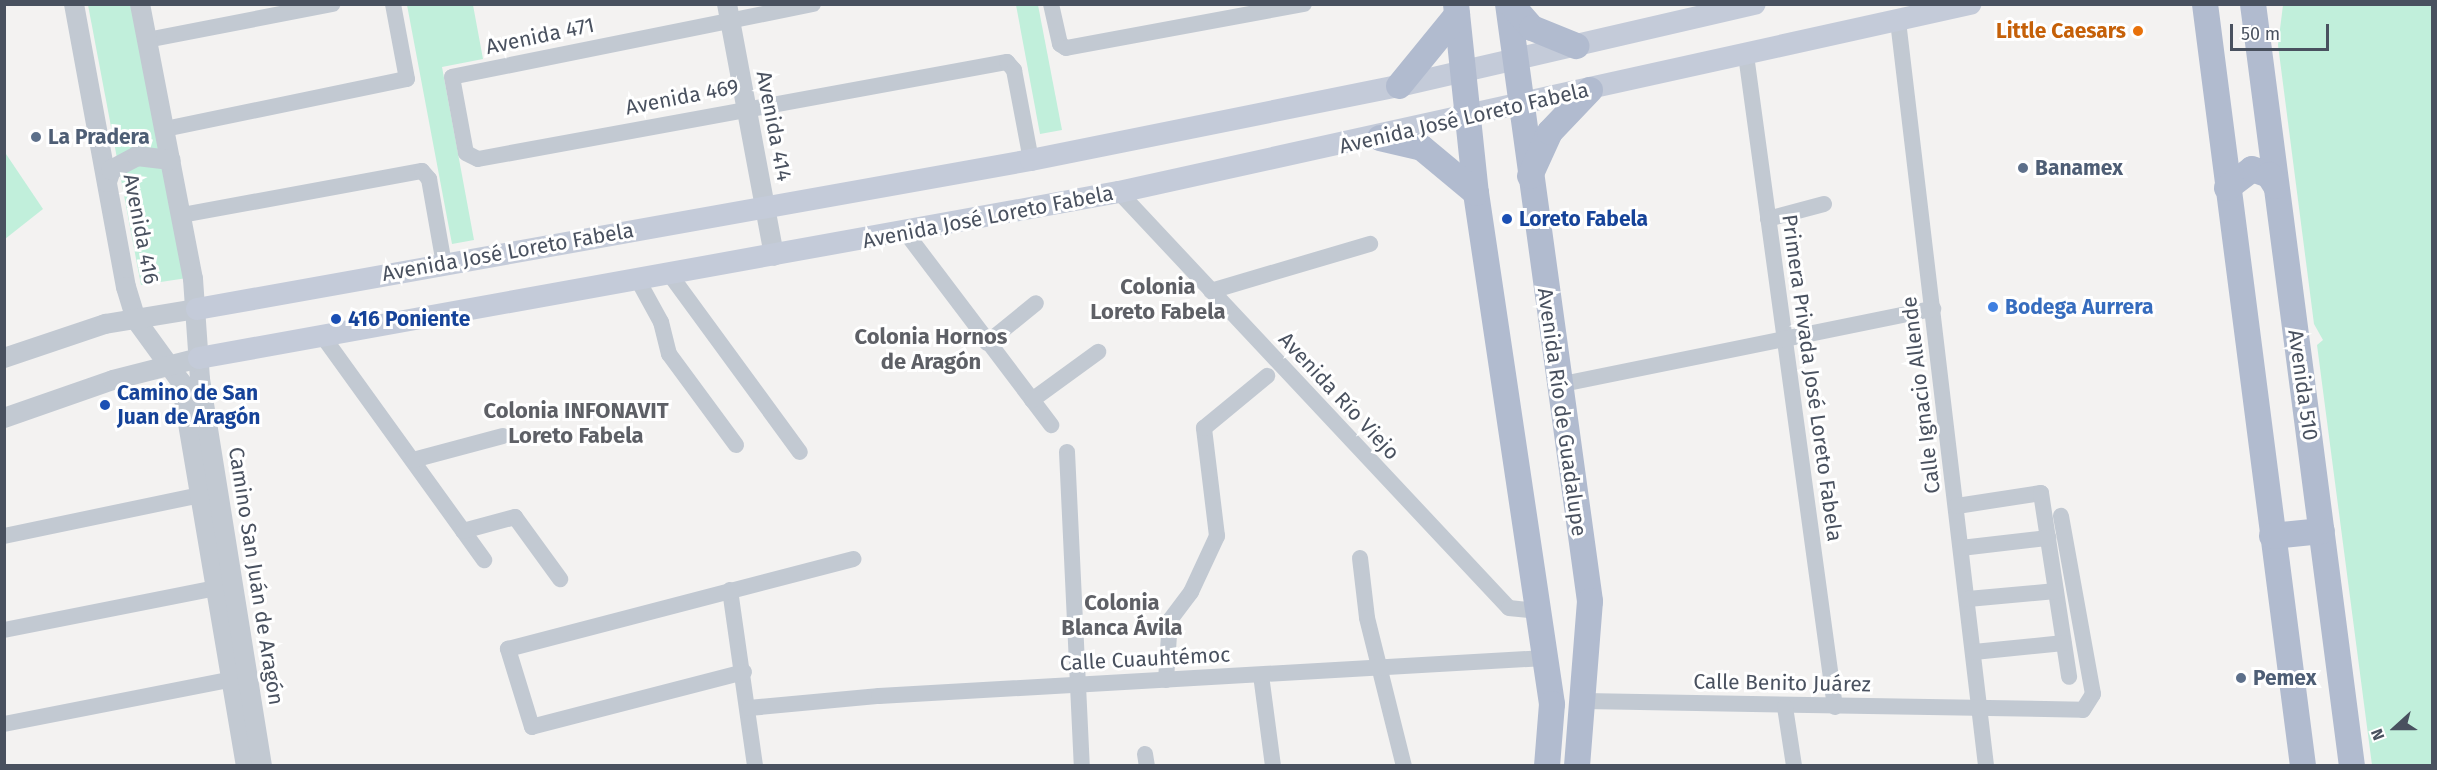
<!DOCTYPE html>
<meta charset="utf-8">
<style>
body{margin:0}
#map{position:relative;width:2437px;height:770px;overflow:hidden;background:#f3f2f1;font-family:"Fira Sans",sans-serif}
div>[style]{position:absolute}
.green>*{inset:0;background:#c1efdb}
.minor>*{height:16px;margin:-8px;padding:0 8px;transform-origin:8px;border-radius:8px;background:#c2c9d2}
.tertiary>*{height:20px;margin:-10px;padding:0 10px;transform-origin:10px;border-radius:10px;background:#c2c9d2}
.secondary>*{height:22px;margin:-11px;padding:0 11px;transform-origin:11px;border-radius:11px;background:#c4cbd9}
.primary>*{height:26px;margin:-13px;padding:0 13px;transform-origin:13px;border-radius:13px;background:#b1bbcf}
.dots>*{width:16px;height:16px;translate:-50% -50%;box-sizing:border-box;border:3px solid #fff;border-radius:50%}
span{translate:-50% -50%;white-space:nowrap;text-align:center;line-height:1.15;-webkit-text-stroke:6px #fff;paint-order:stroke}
.food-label{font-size:21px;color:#c56008;font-weight:700}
.right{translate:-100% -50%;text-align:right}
.street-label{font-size:21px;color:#49515f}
.service-label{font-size:21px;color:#4e5e75;font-weight:700}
.left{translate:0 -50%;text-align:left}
.transit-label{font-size:21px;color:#164399;font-weight:700}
.shop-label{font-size:21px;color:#366cbe;font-weight:700}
.neighbourhood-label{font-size:22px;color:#5e6066;font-weight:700}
.frame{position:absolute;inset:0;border:6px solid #49515f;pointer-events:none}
.north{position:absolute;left:2365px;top:698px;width:60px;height:60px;-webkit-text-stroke:4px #fff;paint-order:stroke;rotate:249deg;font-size:16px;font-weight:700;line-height:24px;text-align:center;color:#49515f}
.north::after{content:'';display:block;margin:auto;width:21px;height:27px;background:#49515f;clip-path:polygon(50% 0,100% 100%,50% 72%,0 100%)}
.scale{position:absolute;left:2230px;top:24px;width:99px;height:27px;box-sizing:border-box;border:3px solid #49515f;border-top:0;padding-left:8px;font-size:18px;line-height:21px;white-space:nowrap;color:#49515f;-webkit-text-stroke:4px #fff;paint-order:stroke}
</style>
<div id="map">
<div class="green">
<div style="clip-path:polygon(88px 5px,136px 5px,187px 278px,141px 285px)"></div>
<div style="clip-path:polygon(407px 5px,473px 5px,483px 59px,442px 67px,474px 240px,452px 244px)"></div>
<div style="clip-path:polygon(1016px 5px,1038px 5px,1062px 130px,1040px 134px)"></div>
<div style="clip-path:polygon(2283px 5px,2432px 5px,2432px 765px,2372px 765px,2317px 345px,2323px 340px,2314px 324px,2278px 45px)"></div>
<div style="clip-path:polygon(4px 151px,43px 209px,5px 239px,4px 239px)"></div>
</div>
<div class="minor">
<div style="left:813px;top:4px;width:368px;rotate:168.6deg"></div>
<div style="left:452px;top:77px;width:77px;rotate:79.6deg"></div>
<div style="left:466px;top:153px;width:13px;rotate:27deg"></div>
<div style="left:478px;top:159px;width:538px;rotate:-10.39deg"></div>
<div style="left:1007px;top:62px;width:11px;rotate:49deg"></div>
<div style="left:1014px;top:70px;width:92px;rotate:79.3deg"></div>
<div style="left:1051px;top:4px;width:41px;rotate:77.3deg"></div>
<div style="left:1060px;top:44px;width:7px;rotate:34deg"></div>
<div style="left:1066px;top:48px;width:242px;rotate:-10.5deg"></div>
<div style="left:1898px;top:21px;width:750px;rotate:83.26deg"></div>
<div style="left:147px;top:40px;width:189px;rotate:-11deg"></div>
<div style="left:1746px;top:55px;width:658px;rotate:82.23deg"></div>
<div style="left:165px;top:129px;width:247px;rotate:-11.7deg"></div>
<div style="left:407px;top:79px;width:76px;rotate:-100.6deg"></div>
<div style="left:1119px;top:192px;width:570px;rotate:46.85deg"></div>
<div style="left:1509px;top:608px;width:28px;rotate:6deg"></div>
<div style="left:182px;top:215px;width:244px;rotate:-10.4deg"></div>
<div style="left:422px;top:171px;width:11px;rotate:49deg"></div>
<div style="left:429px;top:179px;width:86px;rotate:80deg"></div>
<div style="left:1768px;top:219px;width:58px;rotate:-15deg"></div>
<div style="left:906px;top:233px;width:241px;rotate:52.9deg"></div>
<div style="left:671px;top:276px;width:218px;rotate:53.8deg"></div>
<div style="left:639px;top:282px;width:46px;rotate:61.2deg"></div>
<div style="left:661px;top:322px;width:33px;rotate:76deg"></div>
<div style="left:669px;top:354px;width:113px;rotate:53.6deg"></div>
<div style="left:1211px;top:291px;width:166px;rotate:-16.5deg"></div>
<div style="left:324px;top:338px;width:274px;rotate:54.2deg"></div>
<div style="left:987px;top:343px;width:63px;rotate:-39.2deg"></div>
<div style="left:1558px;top:385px;width:383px;rotate:-11.5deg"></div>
<div style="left:1032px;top:400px;width:82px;rotate:-36deg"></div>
<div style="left:1067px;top:452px;width:314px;rotate:87.3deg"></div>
<div style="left:413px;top:460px;width:93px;rotate:-14.9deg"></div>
<div style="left:1957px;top:506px;width:85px;rotate:-8.8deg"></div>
<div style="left:2041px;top:493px;width:186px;rotate:81.3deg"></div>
<div style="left:463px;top:531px;width:54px;rotate:-15.1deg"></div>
<div style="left:515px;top:517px;width:77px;rotate:54deg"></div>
<div style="left:4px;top:536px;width:200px;rotate:-11.8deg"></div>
<div style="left:1961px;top:548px;width:88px;rotate:-6.6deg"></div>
<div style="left:1360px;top:558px;width:60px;rotate:83.3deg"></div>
<div style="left:1367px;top:618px;width:153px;rotate:76deg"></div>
<div style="left:730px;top:590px;width:178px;rotate:81.9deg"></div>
<div style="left:1968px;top:599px;width:88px;rotate:-5.2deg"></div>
<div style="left:4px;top:630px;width:227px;rotate:-11.2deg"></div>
<div style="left:1974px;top:652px;width:90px;rotate:-5.7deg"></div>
<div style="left:744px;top:672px;width:219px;rotate:165.5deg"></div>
<div style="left:532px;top:727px;width:82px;rotate:-107.1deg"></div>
<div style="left:508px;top:649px;width:357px;rotate:-14.6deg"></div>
<div style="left:1261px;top:675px;width:92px;rotate:82.5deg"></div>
<div style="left:1166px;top:680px;width:60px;rotate:-86.2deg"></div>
<div style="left:1170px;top:620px;width:35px;rotate:-53deg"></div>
<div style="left:1191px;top:592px;width:62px;rotate:-65.1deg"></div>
<div style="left:1217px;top:536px;width:109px;rotate:-96.9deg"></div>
<div style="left:1204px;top:428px;width:82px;rotate:-39.5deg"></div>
<div style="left:1584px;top:701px;width:499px;rotate:1deg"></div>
<div style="left:2083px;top:710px;width:19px;rotate:-58deg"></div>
<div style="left:2093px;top:694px;width:181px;rotate:-100.2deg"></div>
<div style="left:1785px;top:707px;width:60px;rotate:81.3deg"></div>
<div style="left:749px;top:708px;width:131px;rotate:-5.3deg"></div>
<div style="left:879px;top:696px;width:667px;rotate:-3.27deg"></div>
<div style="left:4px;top:724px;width:233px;rotate:-11.1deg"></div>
<div style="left:1145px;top:754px;width:12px;rotate:81deg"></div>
</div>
<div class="tertiary">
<div style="left:74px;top:4px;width:288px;rotate:79.6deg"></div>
<div style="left:126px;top:287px;width:34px;rotate:73deg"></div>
<div style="left:136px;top:320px;width:77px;rotate:54deg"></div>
<div style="left:181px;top:382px;width:389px;rotate:80.4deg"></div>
<div style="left:140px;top:4px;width:280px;rotate:79.1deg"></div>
<div style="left:193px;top:279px;width:100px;rotate:86deg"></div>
<div style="left:200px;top:379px;width:392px;rotate:80.9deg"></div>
<div style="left:727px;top:4px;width:256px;rotate:79.4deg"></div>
<div style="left:107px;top:182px;width:13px;rotate:-72deg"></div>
<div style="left:111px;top:170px;width:30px;rotate:-28deg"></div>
<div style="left:137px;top:156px;width:34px;rotate:7deg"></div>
<div style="left:4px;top:358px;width:107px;rotate:-18.6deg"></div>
<div style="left:105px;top:324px;width:93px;rotate:-9.3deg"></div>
<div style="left:4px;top:418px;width:115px;rotate:-19.2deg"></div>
<div style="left:113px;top:380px;width:89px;rotate:-14.3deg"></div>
</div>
<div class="secondary">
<div style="left:197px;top:309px;width:847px;rotate:-10.13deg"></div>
<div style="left:1031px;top:160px;width:375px;rotate:-11.4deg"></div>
<div style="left:1399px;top:86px;width:365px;rotate:-13deg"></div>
<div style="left:199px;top:358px;width:935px;rotate:-10.23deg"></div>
<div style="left:1119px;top:192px;width:872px;rotate:-12.46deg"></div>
</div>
<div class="primary">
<div style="left:1456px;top:4px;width:190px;rotate:84deg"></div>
<div style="left:1476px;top:193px;width:517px;rotate:81.54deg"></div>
<div style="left:1552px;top:704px;width:62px;rotate:94.6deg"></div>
<div style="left:1508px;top:4px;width:603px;rotate:82.18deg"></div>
<div style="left:1590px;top:601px;width:166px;rotate:94.5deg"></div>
<div style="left:1511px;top:4px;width:32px;rotate:49deg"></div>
<div style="left:1532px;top:28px;width:48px;rotate:22.2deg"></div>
<div style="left:2205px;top:4px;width:768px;rotate:82.67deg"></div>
<div style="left:2253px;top:4px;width:768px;rotate:82.6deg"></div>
<div style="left:1399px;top:86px;width:92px;rotate:-50.8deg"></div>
<div style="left:1380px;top:138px;width:43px;rotate:13.4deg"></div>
<div style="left:1422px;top:148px;width:70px;rotate:39.8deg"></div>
<div style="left:1530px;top:176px;width:48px;rotate:-65.6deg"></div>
<div style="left:1550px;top:132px;width:58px;rotate:-46.4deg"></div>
<div style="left:2227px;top:188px;width:31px;rotate:-37deg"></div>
<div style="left:2252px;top:169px;width:18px;rotate:19deg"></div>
<div style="left:2269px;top:175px;width:13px;rotate:58deg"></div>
<div style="left:2272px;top:536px;width:50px;rotate:-5.7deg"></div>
</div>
<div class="dots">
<div style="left:2138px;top:31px;background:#e8710a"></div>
<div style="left:36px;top:137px;background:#5c6f8a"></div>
<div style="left:2023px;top:168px;background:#5c6f8a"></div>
<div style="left:1507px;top:219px;background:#1a4fb4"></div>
<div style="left:1993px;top:307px;background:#3f7fe0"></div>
<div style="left:336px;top:319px;background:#1a4fb4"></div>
<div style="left:105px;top:405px;background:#1a4fb4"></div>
<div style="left:2241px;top:678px;background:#5c6f8a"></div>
</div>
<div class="food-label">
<span class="right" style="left:2126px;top:31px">Little Caesars</span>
</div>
<div class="street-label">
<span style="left:540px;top:36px;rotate:-12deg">Avenida 471</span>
<span style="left:682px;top:97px;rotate:-11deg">Avenida 469</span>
<span style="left:1464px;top:118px;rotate:-13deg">Avenida José Loreto Fabela</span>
<span style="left:774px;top:126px;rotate:79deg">Avenida 414</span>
<span style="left:988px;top:217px;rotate:-11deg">Avenida José Loreto Fabela</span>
<span style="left:141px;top:229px;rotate:79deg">Avenida 416</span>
<span style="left:508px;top:252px;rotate:-10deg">Avenida José Loreto Fabela</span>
<span style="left:1812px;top:378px;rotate:82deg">Primera Privada José Loreto Fabela</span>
<span style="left:2303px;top:385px;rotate:82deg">Avenida 510</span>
<span style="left:1921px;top:395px;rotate:-97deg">Calle Ignacio Allende</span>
<span style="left:1339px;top:396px;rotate:47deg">Avenida Río Viejo</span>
<span style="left:1562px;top:412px;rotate:82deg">Avenida Río de Guadalupe</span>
<span style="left:256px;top:576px;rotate:81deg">Camino San Juán de Aragón</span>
<span style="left:1145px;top:659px;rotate:-3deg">Calle Cuauhtémoc</span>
<span style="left:1782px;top:683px;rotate:1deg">Calle Benito Juárez</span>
</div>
<div class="service-label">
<span class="left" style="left:48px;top:137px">La Pradera</span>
<span class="left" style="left:2035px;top:168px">Banamex</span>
<span class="left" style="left:2253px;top:678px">Pemex</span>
</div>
<div class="transit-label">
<span class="left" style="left:1519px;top:219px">Loreto Fabela</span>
<span class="left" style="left:348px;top:319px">416 Poniente</span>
<span class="left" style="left:117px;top:405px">Camino de San<br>Juan de Aragón</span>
</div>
<div class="shop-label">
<span class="left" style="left:2005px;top:307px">Bodega Aurrera</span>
</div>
<div class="neighbourhood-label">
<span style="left:1158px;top:299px">Colonia<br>Loreto Fabela</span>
<span style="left:931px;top:349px">Colonia Hornos<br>de Aragón</span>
<span style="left:576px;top:423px">Colonia INFONAVIT<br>Loreto Fabela</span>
<span style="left:1122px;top:615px">Colonia<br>Blanca Ávila</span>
</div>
<div class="frame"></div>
<div class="north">N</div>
<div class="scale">50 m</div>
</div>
